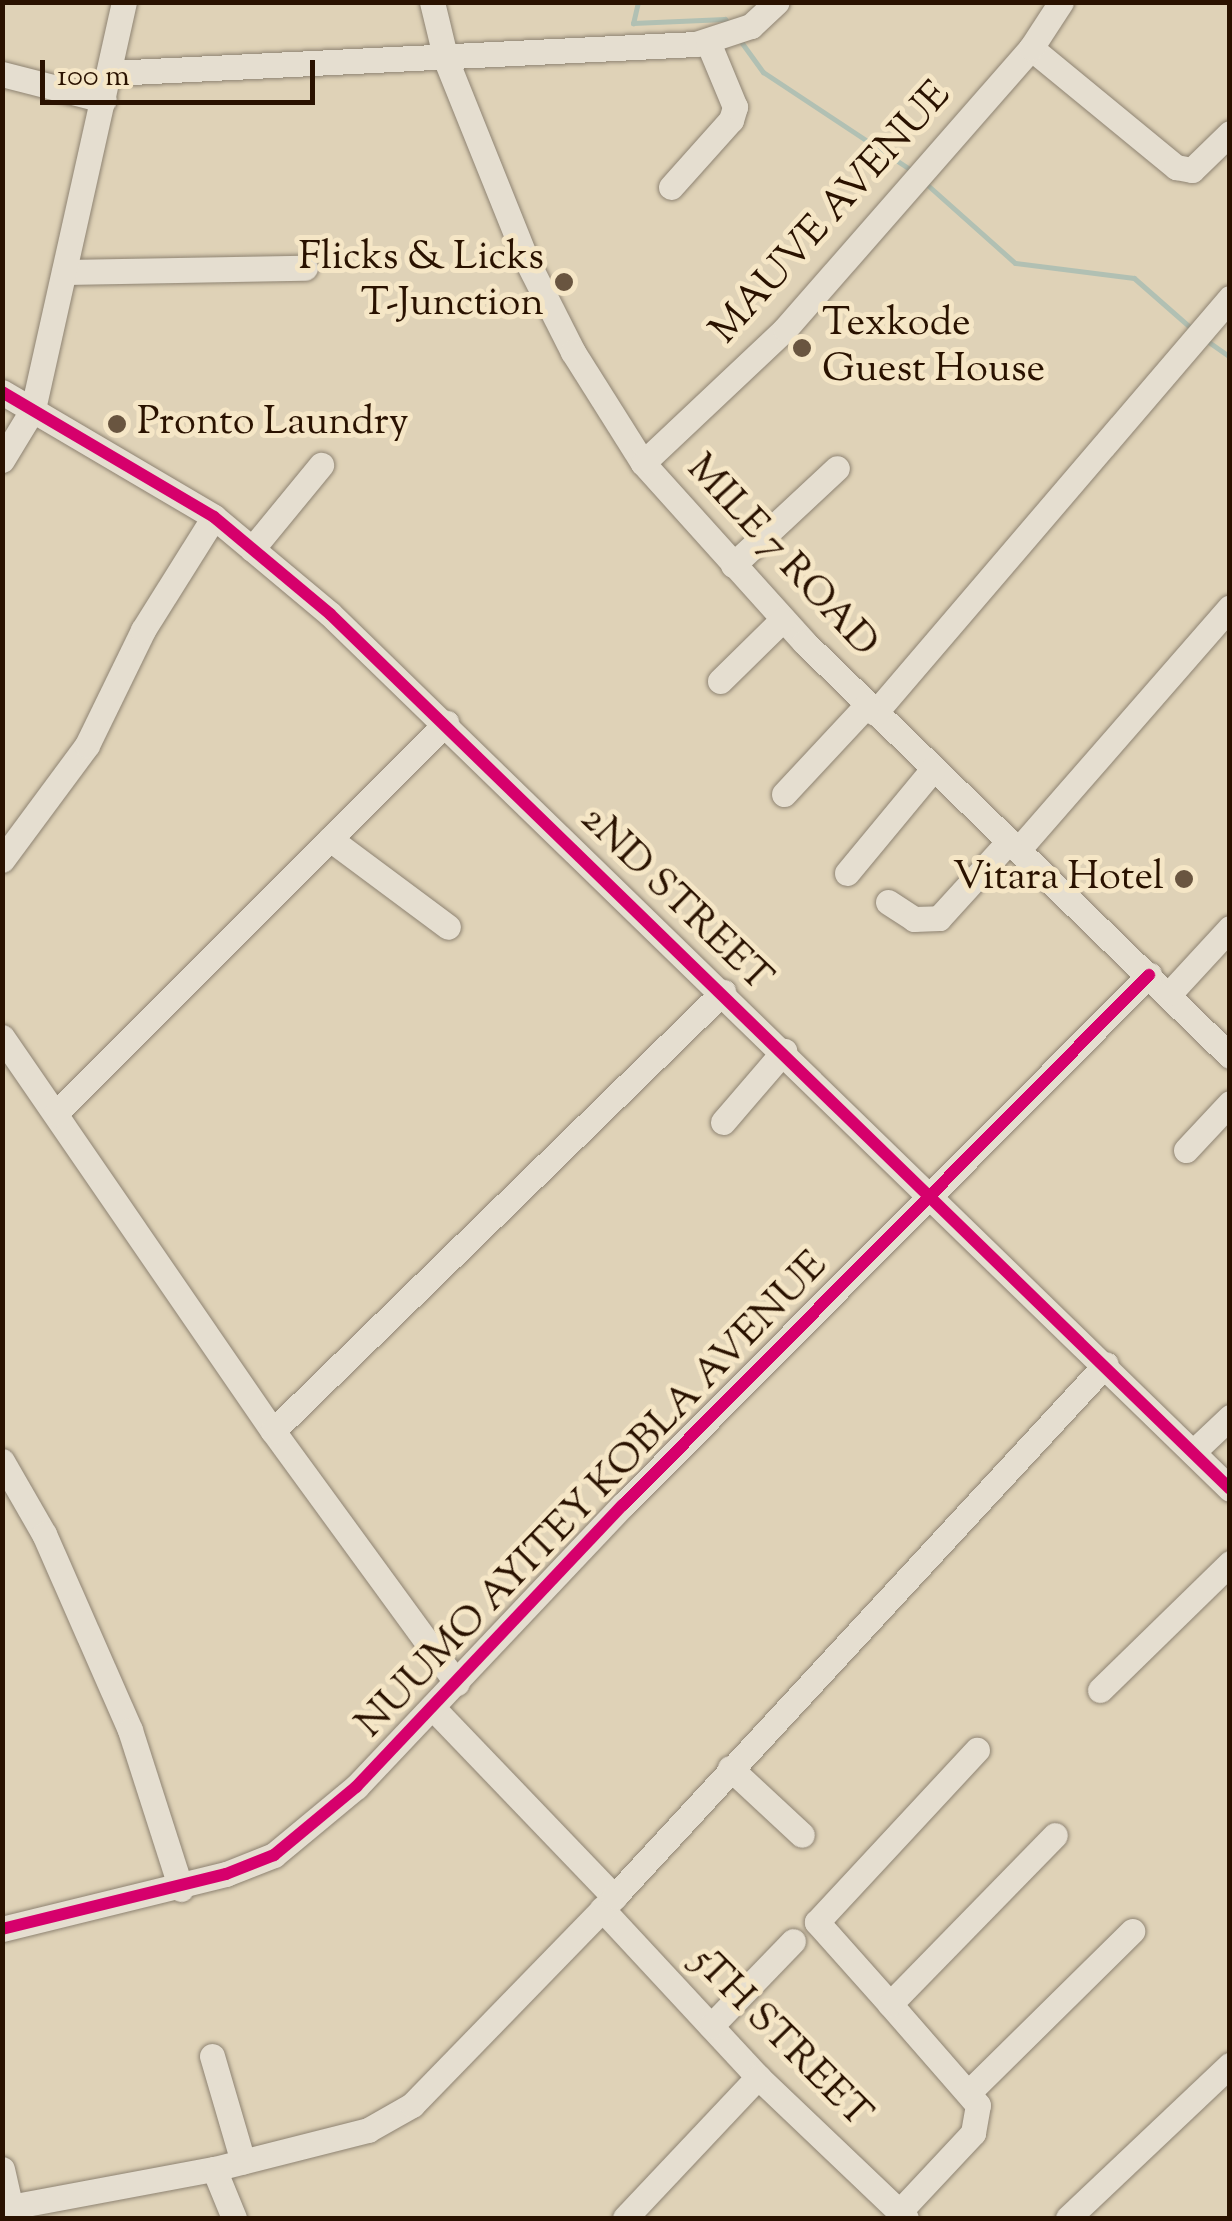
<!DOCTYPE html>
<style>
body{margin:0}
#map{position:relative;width:1232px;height:2221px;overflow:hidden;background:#dfd2b7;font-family:"Sorts Mill Goudy",serif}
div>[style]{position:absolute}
.stream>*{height:5px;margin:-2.5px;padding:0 2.5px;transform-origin:2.5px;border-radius:2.5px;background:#b1c0b3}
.roads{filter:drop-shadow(0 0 2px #8e8372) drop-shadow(0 0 2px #8e8372)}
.minor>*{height:25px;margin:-12.5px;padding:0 12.5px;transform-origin:12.5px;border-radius:12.5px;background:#e5ded0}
.cycleway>*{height:12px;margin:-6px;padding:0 6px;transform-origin:6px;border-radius:6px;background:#d6006c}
.dots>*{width:28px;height:28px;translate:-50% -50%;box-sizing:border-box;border:5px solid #f5e6c6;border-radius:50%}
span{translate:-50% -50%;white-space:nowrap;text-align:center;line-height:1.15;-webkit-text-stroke:10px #f5e6c6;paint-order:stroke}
.street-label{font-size:40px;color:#2a1200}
.poi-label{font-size:40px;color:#2a1200}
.right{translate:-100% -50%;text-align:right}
.left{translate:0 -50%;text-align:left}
.frame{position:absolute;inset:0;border:5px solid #2a1200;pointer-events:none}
.scale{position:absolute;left:40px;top:60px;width:275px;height:45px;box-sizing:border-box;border:5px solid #2a1200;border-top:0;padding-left:12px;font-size:30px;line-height:35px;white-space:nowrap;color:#2a1200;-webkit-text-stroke:8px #f5e6c6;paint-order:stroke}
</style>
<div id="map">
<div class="stream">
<div style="left:638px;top:2px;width:22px;rotate:103deg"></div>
<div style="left:633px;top:23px;width:92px;rotate:-2.5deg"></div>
<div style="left:725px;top:19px;width:8px;rotate:50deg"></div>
<div style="left:739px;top:39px;width:41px;rotate:54deg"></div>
<div style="left:763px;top:72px;width:178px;rotate:33.5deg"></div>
<div style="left:923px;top:181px;width:123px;rotate:41.7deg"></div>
<div style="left:1015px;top:263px;width:120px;rotate:7.2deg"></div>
<div style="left:1134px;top:278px;width:76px;rotate:41.3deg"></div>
<div style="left:1203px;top:338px;width:33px;rotate:35deg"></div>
</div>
<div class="roads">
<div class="minor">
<div style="left:432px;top:2px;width:60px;rotate:76.4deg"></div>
<div style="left:446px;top:60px;width:217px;rotate:68.1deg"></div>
<div style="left:527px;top:261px;width:102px;rotate:63.2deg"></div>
<div style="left:573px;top:352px;width:131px;rotate:57.8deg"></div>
<div style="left:643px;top:463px;width:241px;rotate:48deg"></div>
<div style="left:804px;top:642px;width:594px;rotate:44.18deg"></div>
<div style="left:1031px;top:48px;width:188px;rotate:39.4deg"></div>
<div style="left:1176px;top:167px;width:16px;rotate:11deg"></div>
<div style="left:1192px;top:170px;width:53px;rotate:-44.2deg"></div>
<div style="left:111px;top:73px;width:586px;rotate:-2.84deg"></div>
<div style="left:696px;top:44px;width:58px;rotate:-18.1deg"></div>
<div style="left:751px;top:26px;width:35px;rotate:-43deg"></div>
<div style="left:2px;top:74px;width:105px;rotate:14.3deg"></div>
<div style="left:671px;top:187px;width:90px;rotate:-48.2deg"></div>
<div style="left:731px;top:120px;width:14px;rotate:-73deg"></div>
<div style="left:735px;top:107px;width:70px;rotate:-112.6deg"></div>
<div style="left:64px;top:272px;width:241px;rotate:-1deg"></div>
<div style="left:2px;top:392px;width:246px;rotate:30.5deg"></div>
<div style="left:214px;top:517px;width:151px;rotate:39.9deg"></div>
<div style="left:330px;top:614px;width:1255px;rotate:44.19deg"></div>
<div style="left:2px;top:460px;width:60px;rotate:-58.7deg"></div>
<div style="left:33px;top:409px;width:417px;rotate:-77.4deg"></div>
<div style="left:643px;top:463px;width:195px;rotate:-43.3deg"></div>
<div style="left:785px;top:329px;width:373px;rotate:-48.8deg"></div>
<div style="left:1031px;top:48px;width:55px;rotate:-56.9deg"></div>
<div style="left:252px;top:549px;width:109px;rotate:-50.6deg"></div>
<div style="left:733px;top:565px;width:142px;rotate:-43deg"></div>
<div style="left:720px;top:681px;width:87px;rotate:-44.5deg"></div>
<div style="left:875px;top:713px;width:546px;rotate:-49.46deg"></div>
<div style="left:784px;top:794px;width:122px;rotate:-47deg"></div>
<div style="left:330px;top:839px;width:147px;rotate:36.7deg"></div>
<div style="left:1018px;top:850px;width:322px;rotate:-48.9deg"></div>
<div style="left:2px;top:860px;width:143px;rotate:-53.5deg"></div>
<div style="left:87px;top:745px;width:128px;rotate:-64deg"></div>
<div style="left:143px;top:630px;width:133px;rotate:-57.9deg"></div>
<div style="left:847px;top:873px;width:135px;rotate:-50.4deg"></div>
<div style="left:888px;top:902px;width:31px;rotate:33deg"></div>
<div style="left:914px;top:919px;width:25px;rotate:-2deg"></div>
<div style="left:939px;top:918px;width:104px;rotate:-47.7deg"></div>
<div style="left:1170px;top:993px;width:88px;rotate:-47.3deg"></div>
<div style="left:2px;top:1037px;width:478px;rotate:55.5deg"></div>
<div style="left:273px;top:1431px;width:312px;rotate:53.9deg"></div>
<div style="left:56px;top:1113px;width:552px;rotate:-45deg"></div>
<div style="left:723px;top:1122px;width:94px;rotate:-49.3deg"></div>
<div style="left:1186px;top:1150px;width:64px;rotate:-46.9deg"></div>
<div style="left:273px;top:1431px;width:629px;rotate:-44.29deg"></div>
<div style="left:1193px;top:1452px;width:51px;rotate:-43.4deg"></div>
<div style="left:2px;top:1461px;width:84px;rotate:60.1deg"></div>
<div style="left:44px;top:1534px;width:214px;rotate:66.3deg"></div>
<div style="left:130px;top:1730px;width:167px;rotate:72.2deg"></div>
<div style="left:1100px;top:1690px;width:182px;rotate:-44.3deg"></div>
<div style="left:433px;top:1708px;width:262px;rotate:46.2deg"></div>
<div style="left:730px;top:1768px;width:98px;rotate:42.9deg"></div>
<div style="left:602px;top:1909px;width:229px;rotate:47.1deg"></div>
<div style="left:758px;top:2077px;width:204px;rotate:43.6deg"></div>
<div style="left:2px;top:1929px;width:231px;rotate:-13.8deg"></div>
<div style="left:226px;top:1874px;width:52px;rotate:-21.6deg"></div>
<div style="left:274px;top:1855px;width:107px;rotate:-39.7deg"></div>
<div style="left:356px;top:1787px;width:388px;rotate:-46.6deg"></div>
<div style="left:623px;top:1505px;width:747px;rotate:-45.22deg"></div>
<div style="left:890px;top:2004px;width:110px;rotate:-131.7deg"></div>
<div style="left:817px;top:1922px;width:235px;rotate:-47.1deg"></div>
<div style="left:711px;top:2026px;width:118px;rotate:-46deg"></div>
<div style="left:212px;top:2056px;width:110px;rotate:73.7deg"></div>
<div style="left:970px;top:2091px;width:228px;rotate:-44.6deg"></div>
<div style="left:2px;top:2169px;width:50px;rotate:77.3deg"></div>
<div style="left:214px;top:2169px;width:53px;rotate:67.8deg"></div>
<div style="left:10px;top:2207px;width:208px;rotate:-10.6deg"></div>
<div style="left:214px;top:2169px;width:159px;rotate:-14.2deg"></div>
<div style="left:368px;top:2130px;width:51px;rotate:-29.6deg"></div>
<div style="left:412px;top:2105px;width:290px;rotate:-45.8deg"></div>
<div style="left:614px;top:1897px;width:725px;rotate:-47.29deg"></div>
<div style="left:900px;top:2211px;width:107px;rotate:-46.9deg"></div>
<div style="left:973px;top:2133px;width:28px;rotate:-80deg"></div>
<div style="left:978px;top:2105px;width:134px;rotate:-131.1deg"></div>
<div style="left:890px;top:2004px;width:236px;rotate:-45.7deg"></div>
<div style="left:625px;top:2218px;width:194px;rotate:-46.7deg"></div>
<div style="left:1068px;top:2218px;width:223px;rotate:-43.4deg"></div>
</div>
</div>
<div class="cycleway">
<div style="left:2px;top:392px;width:246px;rotate:30.5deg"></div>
<div style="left:214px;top:517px;width:151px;rotate:39.9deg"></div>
<div style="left:330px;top:614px;width:1255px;rotate:44.19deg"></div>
<div style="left:2px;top:1929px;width:231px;rotate:-13.8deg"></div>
<div style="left:226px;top:1874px;width:52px;rotate:-21.6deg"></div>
<div style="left:274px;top:1855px;width:107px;rotate:-39.7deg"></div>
<div style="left:356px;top:1787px;width:388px;rotate:-46.6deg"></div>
<div style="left:623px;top:1505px;width:747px;rotate:-45.22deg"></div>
</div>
<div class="dots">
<div style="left:564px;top:282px;background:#695540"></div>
<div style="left:802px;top:348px;background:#695540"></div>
<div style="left:117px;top:424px;background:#695540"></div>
<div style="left:1184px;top:879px;background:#695540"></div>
</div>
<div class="street-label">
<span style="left:832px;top:214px;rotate:-48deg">MAUVE AVENUE</span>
<span style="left:781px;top:557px;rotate:47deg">MILE 7 ROAD</span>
<span style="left:675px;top:900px;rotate:44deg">2ND STREET</span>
<span style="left:593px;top:1496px;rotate:-46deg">NUUMO AYITEY KOBLA AVENUE</span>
<span style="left:780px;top:2039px;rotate:45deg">5TH STREET</span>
</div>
<div class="poi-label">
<span class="right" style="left:544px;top:282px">Flicks &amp; Licks<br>T-Junction</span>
<span class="left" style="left:822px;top:348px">Texkode<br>Guest House</span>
<span class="left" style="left:137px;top:424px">Pronto Laundry</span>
<span class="right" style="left:1164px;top:879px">Vitara Hotel</span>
</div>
<div class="frame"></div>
<div class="scale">100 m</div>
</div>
